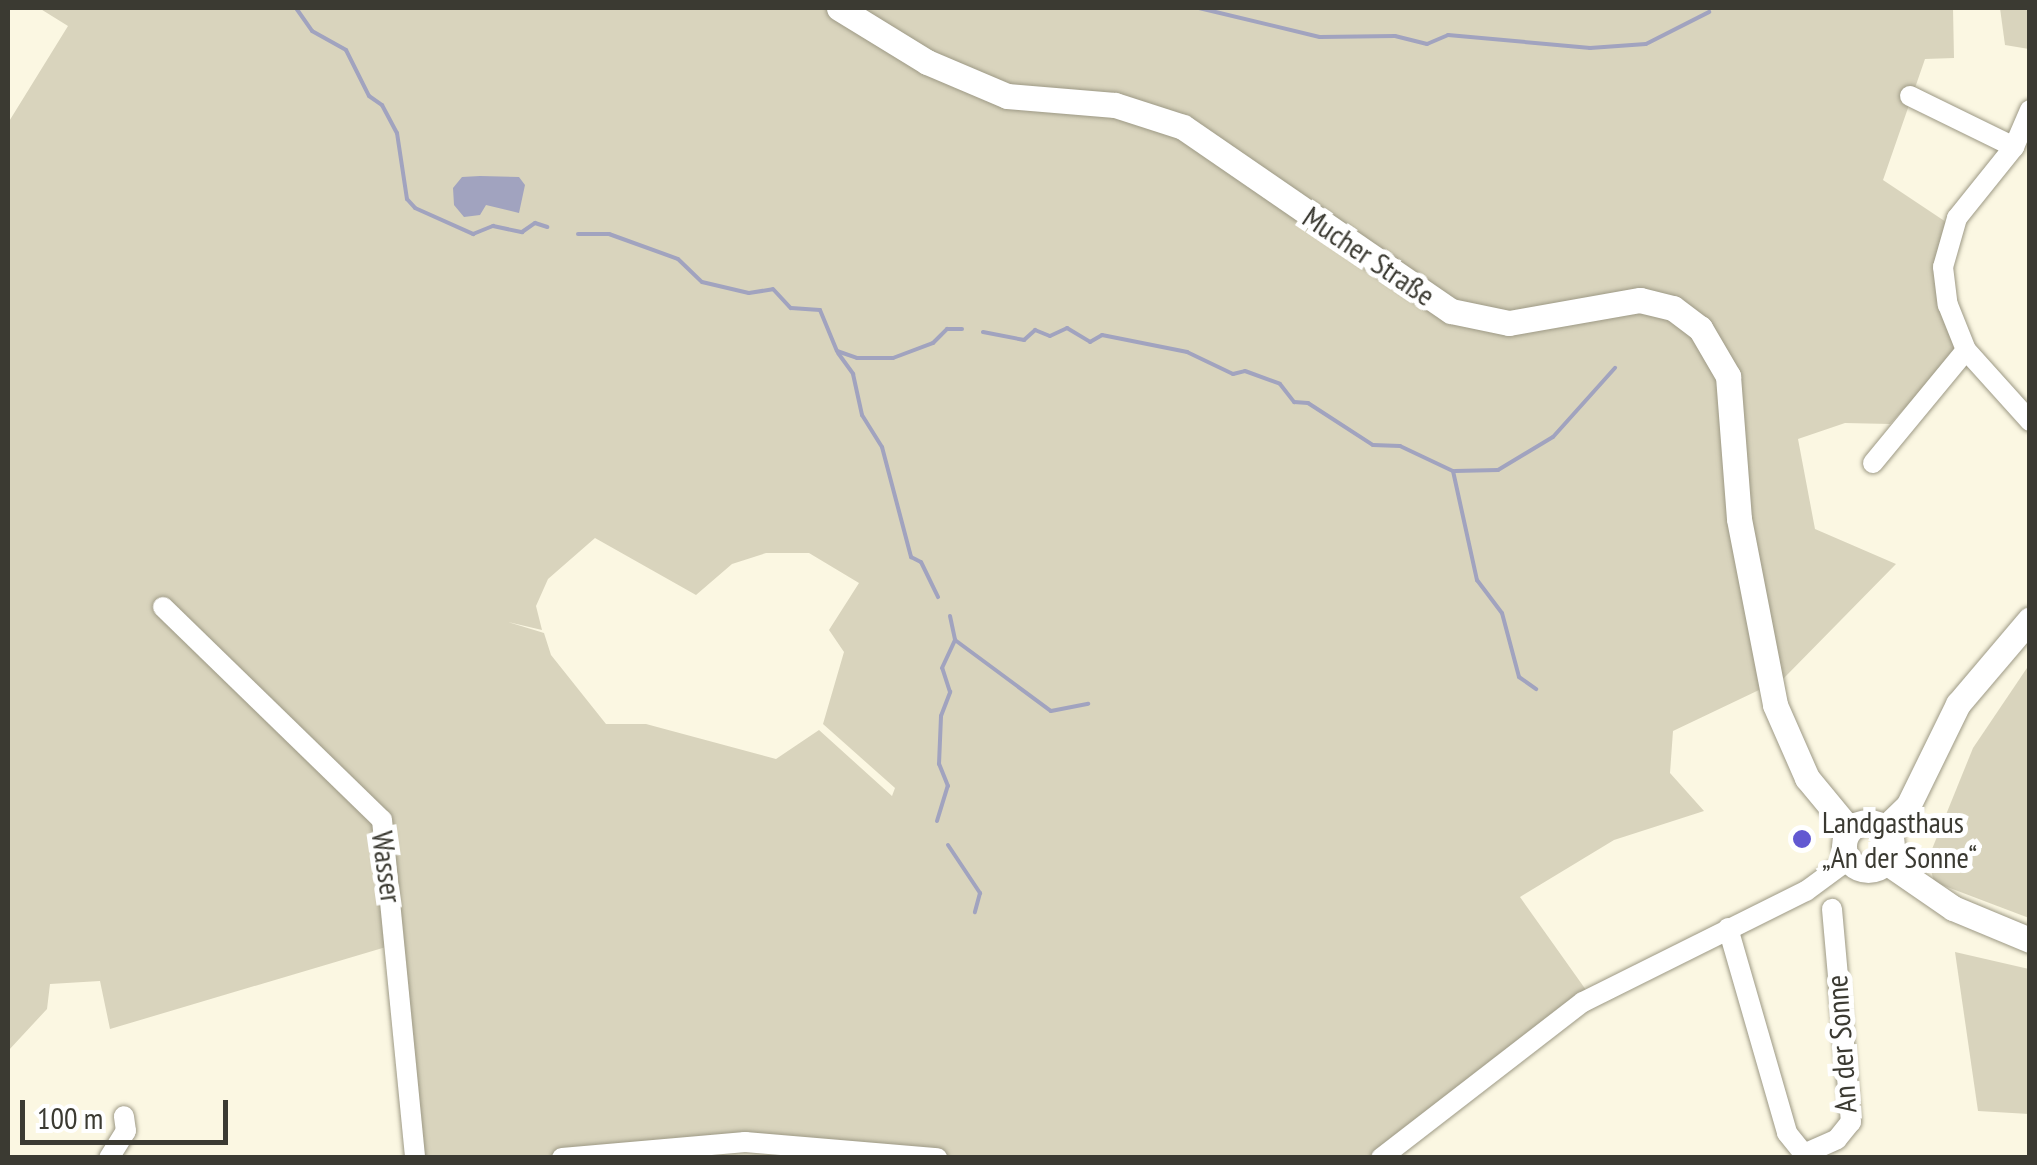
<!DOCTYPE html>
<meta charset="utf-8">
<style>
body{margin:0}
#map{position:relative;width:2037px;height:1165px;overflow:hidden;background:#fbf7e2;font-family:"PT Sans Narrow",sans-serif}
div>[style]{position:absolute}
.green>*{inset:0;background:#d9d4bd}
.water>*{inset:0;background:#a1a3bf}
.stream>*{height:4px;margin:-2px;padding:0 2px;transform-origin:2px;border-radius:2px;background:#a1a3bf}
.roads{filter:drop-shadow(0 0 2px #9d9985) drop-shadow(0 0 2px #9d9985)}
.minor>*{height:20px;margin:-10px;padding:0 10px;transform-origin:10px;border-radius:10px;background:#fff}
.major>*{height:25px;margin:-12.5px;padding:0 12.5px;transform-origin:12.5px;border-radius:12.5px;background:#fff}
.major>.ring{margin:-12.5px;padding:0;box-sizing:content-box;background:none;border:25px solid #fff;border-radius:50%}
.dots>*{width:28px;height:28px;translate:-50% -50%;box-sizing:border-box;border:5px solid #fff;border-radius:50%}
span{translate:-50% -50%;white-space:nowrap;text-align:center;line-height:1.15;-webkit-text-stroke:10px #fff;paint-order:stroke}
.street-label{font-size:30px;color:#3b3a32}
.poi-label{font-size:30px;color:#3b3a32}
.left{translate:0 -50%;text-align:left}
.frame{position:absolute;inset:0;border:10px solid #3b3a32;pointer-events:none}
.scale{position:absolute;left:20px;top:1100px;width:208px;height:45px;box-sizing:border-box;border:5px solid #3b3a32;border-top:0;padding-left:12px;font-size:30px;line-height:35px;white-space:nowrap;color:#3b3a32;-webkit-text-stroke:8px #fff;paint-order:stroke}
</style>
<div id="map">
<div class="green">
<div style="clip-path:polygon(evenodd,39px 8px,1953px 8px,1954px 58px,1925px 59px,1883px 180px,1946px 222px,1937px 275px,1957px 352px,1890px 424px,1845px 423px,1798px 439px,1815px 529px,1896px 564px,1784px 678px,1673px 731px,1670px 773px,1704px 811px,1614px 840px,1520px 897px,1591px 997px,1382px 1157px,937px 1158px,788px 1143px,562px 1158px,409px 1157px,386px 947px,110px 1029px,100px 981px,50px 984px,47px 1009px,8px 1051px,8px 123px,68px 26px,39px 8px,595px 538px,696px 595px,732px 564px,766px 553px,809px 553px,859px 583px,829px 630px,844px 652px,823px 724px,895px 788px,892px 796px,819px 730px,776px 759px,646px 724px,606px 724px,551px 655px,544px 633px,508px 622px,542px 630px,536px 606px,548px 579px,595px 538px)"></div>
<div style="clip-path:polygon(2000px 8px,2029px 8px,2029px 49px,2005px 45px)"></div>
<div style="clip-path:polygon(2029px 665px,2029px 918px,1934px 882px,1928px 859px,1973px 748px)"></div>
<div style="clip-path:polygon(1955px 952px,2029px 969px,2029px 1114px,1978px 1111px)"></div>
</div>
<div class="water">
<div style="clip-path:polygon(480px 176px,519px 177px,525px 185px,519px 213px,486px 205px,480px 215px,464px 217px,454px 205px,453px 188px,462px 177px)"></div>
</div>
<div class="stream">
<div style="left:296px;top:8px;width:28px;rotate:55deg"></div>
<div style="left:312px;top:31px;width:39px;rotate:29deg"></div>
<div style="left:346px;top:50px;width:51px;rotate:63.4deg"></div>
<div style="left:369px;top:96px;width:16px;rotate:35deg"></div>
<div style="left:382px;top:105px;width:32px;rotate:62deg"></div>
<div style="left:397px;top:133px;width:67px;rotate:81.4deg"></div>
<div style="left:407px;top:199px;width:12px;rotate:48deg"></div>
<div style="left:415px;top:208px;width:64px;rotate:24.1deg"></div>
<div style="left:473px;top:234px;width:22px;rotate:-22deg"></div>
<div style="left:493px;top:226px;width:30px;rotate:12deg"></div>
<div style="left:522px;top:232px;width:16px;rotate:-35deg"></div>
<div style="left:535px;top:223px;width:13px;rotate:18deg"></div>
<div style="left:1199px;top:8px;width:124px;rotate:13.5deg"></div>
<div style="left:1320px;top:37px;width:75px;rotate:-0.8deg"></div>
<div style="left:1395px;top:36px;width:33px;rotate:14deg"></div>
<div style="left:1427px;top:44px;width:23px;rotate:-23deg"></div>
<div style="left:1448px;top:35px;width:143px;rotate:5.2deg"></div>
<div style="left:1590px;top:48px;width:56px;rotate:-4.1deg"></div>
<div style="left:1646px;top:44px;width:71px;rotate:-26.9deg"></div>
<div style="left:578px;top:234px;width:31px"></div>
<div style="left:609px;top:234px;width:73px;rotate:19.9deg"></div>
<div style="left:678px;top:259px;width:33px;rotate:44deg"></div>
<div style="left:702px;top:282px;width:48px;rotate:13.2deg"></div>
<div style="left:749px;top:293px;width:24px;rotate:-9deg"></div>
<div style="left:773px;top:289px;width:26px;rotate:47deg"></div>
<div style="left:791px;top:308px;width:29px;rotate:4deg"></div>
<div style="left:820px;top:310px;width:44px;rotate:67.5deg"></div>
<div style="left:837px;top:351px;width:21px;rotate:19deg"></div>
<div style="left:857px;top:358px;width:36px"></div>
<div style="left:893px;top:358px;width:43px;rotate:-20.6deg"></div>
<div style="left:933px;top:343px;width:20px;rotate:-45deg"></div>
<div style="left:947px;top:329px;width:15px"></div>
<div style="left:983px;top:332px;width:42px;rotate:11deg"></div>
<div style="left:1024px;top:340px;width:15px;rotate:-42deg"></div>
<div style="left:1035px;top:330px;width:16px;rotate:22deg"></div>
<div style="left:1050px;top:336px;width:19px;rotate:-25deg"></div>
<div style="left:1067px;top:328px;width:27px;rotate:31deg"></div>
<div style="left:1090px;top:342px;width:14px;rotate:-30deg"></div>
<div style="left:1102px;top:335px;width:87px;rotate:11.3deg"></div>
<div style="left:1187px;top:352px;width:51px;rotate:25.6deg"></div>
<div style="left:1233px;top:374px;width:12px;rotate:-14deg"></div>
<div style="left:1245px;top:371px;width:37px;rotate:20deg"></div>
<div style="left:1280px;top:384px;width:23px;rotate:52deg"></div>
<div style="left:1294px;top:402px;width:14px;rotate:4deg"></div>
<div style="left:1308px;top:403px;width:77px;rotate:32.9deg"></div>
<div style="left:1373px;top:445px;width:27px;rotate:2deg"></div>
<div style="left:1400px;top:446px;width:59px;rotate:25.3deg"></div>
<div style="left:1453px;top:471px;width:112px;rotate:77.6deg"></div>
<div style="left:1477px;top:580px;width:41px;rotate:52.9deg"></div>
<div style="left:1502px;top:613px;width:66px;rotate:75.1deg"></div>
<div style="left:1519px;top:677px;width:21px;rotate:35deg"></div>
<div style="left:838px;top:353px;width:26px;rotate:54deg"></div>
<div style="left:853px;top:374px;width:42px;rotate:77.6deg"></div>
<div style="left:862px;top:415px;width:38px;rotate:58deg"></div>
<div style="left:882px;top:447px;width:114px;rotate:75.2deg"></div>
<div style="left:911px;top:557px;width:11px;rotate:27deg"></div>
<div style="left:921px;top:562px;width:39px;rotate:64deg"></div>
<div style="left:1455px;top:471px;width:43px;rotate:-1.3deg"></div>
<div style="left:1498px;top:470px;width:64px;rotate:-31deg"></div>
<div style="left:1553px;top:437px;width:93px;rotate:-48.1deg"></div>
<div style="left:950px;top:616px;width:25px;rotate:78deg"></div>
<div style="left:955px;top:640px;width:119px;rotate:36.5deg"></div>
<div style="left:1051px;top:711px;width:38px;rotate:-11deg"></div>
<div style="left:937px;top:821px;width:37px;rotate:-73deg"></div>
<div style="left:948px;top:786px;width:24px;rotate:-112deg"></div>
<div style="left:939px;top:764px;width:48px;rotate:-87.6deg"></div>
<div style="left:941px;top:716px;width:26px;rotate:-69deg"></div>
<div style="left:950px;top:692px;width:25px;rotate:-108deg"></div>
<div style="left:942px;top:668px;width:31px;rotate:-65deg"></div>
<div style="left:948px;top:845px;width:58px;rotate:56.3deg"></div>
<div style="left:980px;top:893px;width:20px;rotate:105deg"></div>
</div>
<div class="roads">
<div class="minor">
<div style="left:1910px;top:96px;width:116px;rotate:26.1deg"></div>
<div style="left:2030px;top:110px;width:40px;rotate:113.4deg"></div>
<div style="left:2014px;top:147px;width:91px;rotate:128.8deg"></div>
<div style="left:1957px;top:218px;width:51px;rotate:105.9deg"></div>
<div style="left:1943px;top:267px;width:38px;rotate:83deg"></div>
<div style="left:1948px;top:305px;width:48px;rotate:68.2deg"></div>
<div style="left:1966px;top:350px;width:96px;rotate:48deg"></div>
<div style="left:1873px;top:463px;width:146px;rotate:-50.5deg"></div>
<div style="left:163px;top:607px;width:305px;rotate:44.2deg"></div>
<div style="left:382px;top:820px;width:340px;rotate:84.4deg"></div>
<div style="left:1728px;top:928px;width:213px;rotate:73.9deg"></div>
<div style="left:1787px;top:1133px;width:27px;rotate:51deg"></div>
<div style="left:1804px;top:1154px;width:36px;rotate:-24deg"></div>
<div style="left:1837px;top:1139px;width:22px;rotate:-51deg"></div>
<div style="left:1851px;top:1122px;width:214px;rotate:-95.1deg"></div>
<div style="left:109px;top:1158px;width:32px;rotate:-58deg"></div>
<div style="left:126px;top:1131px;width:15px;rotate:-98deg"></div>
<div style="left:562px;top:1158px;width:184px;rotate:-5deg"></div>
<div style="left:745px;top:1142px;width:193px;rotate:4.8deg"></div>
<div style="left:1381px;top:1158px;width:255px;rotate:-37.7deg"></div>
<div style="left:1583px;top:1002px;width:249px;rotate:-26.5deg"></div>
<div style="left:1806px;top:891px;width:52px;rotate:-36.4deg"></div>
</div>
<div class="major">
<div style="left:839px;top:8px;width:103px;rotate:31.5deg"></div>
<div style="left:927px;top:62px;width:87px;rotate:23deg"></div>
<div style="left:1007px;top:96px;width:108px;rotate:4.8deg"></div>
<div style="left:1115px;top:105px;width:71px;rotate:17.9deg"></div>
<div style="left:1183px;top:127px;width:325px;rotate:34.5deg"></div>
<div style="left:1451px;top:311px;width:59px;rotate:11.7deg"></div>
<div style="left:1509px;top:323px;width:133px;rotate:-10deg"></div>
<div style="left:1640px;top:300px;width:34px;rotate:14deg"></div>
<div style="left:1673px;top:308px;width:34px;rotate:37deg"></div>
<div style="left:1700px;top:328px;width:56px;rotate:59.7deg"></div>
<div style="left:1728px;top:376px;width:143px;rotate:85.6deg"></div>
<div style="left:1739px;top:519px;width:189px;rotate:79deg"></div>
<div style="left:1775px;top:705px;width:80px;rotate:66.3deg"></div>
<div style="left:1807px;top:778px;width:67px;rotate:50.4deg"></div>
<div class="ring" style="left:1844px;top:822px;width:23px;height:23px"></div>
<div style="left:1885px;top:828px;width:32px;rotate:-44deg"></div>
<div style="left:1908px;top:806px;width:114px;rotate:-63.9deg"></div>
<div style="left:1958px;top:704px;width:111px;rotate:-49.7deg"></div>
<div style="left:1886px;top:862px;width:81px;rotate:34.5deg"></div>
<div style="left:1953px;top:908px;width:83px;rotate:22.6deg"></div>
</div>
</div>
<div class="dots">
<div style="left:1802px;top:839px;background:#6258d1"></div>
</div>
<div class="street-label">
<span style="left:1369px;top:256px;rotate:34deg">Mucher Straße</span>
<span style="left:387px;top:867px;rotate:82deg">Wasser</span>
<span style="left:1841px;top:1044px;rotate:-94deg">An der Sonne</span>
</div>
<div class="poi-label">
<span class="left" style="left:1822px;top:839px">Landgasthaus<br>„An der Sonne“</span>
</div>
<div class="frame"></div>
<div class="scale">100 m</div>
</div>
